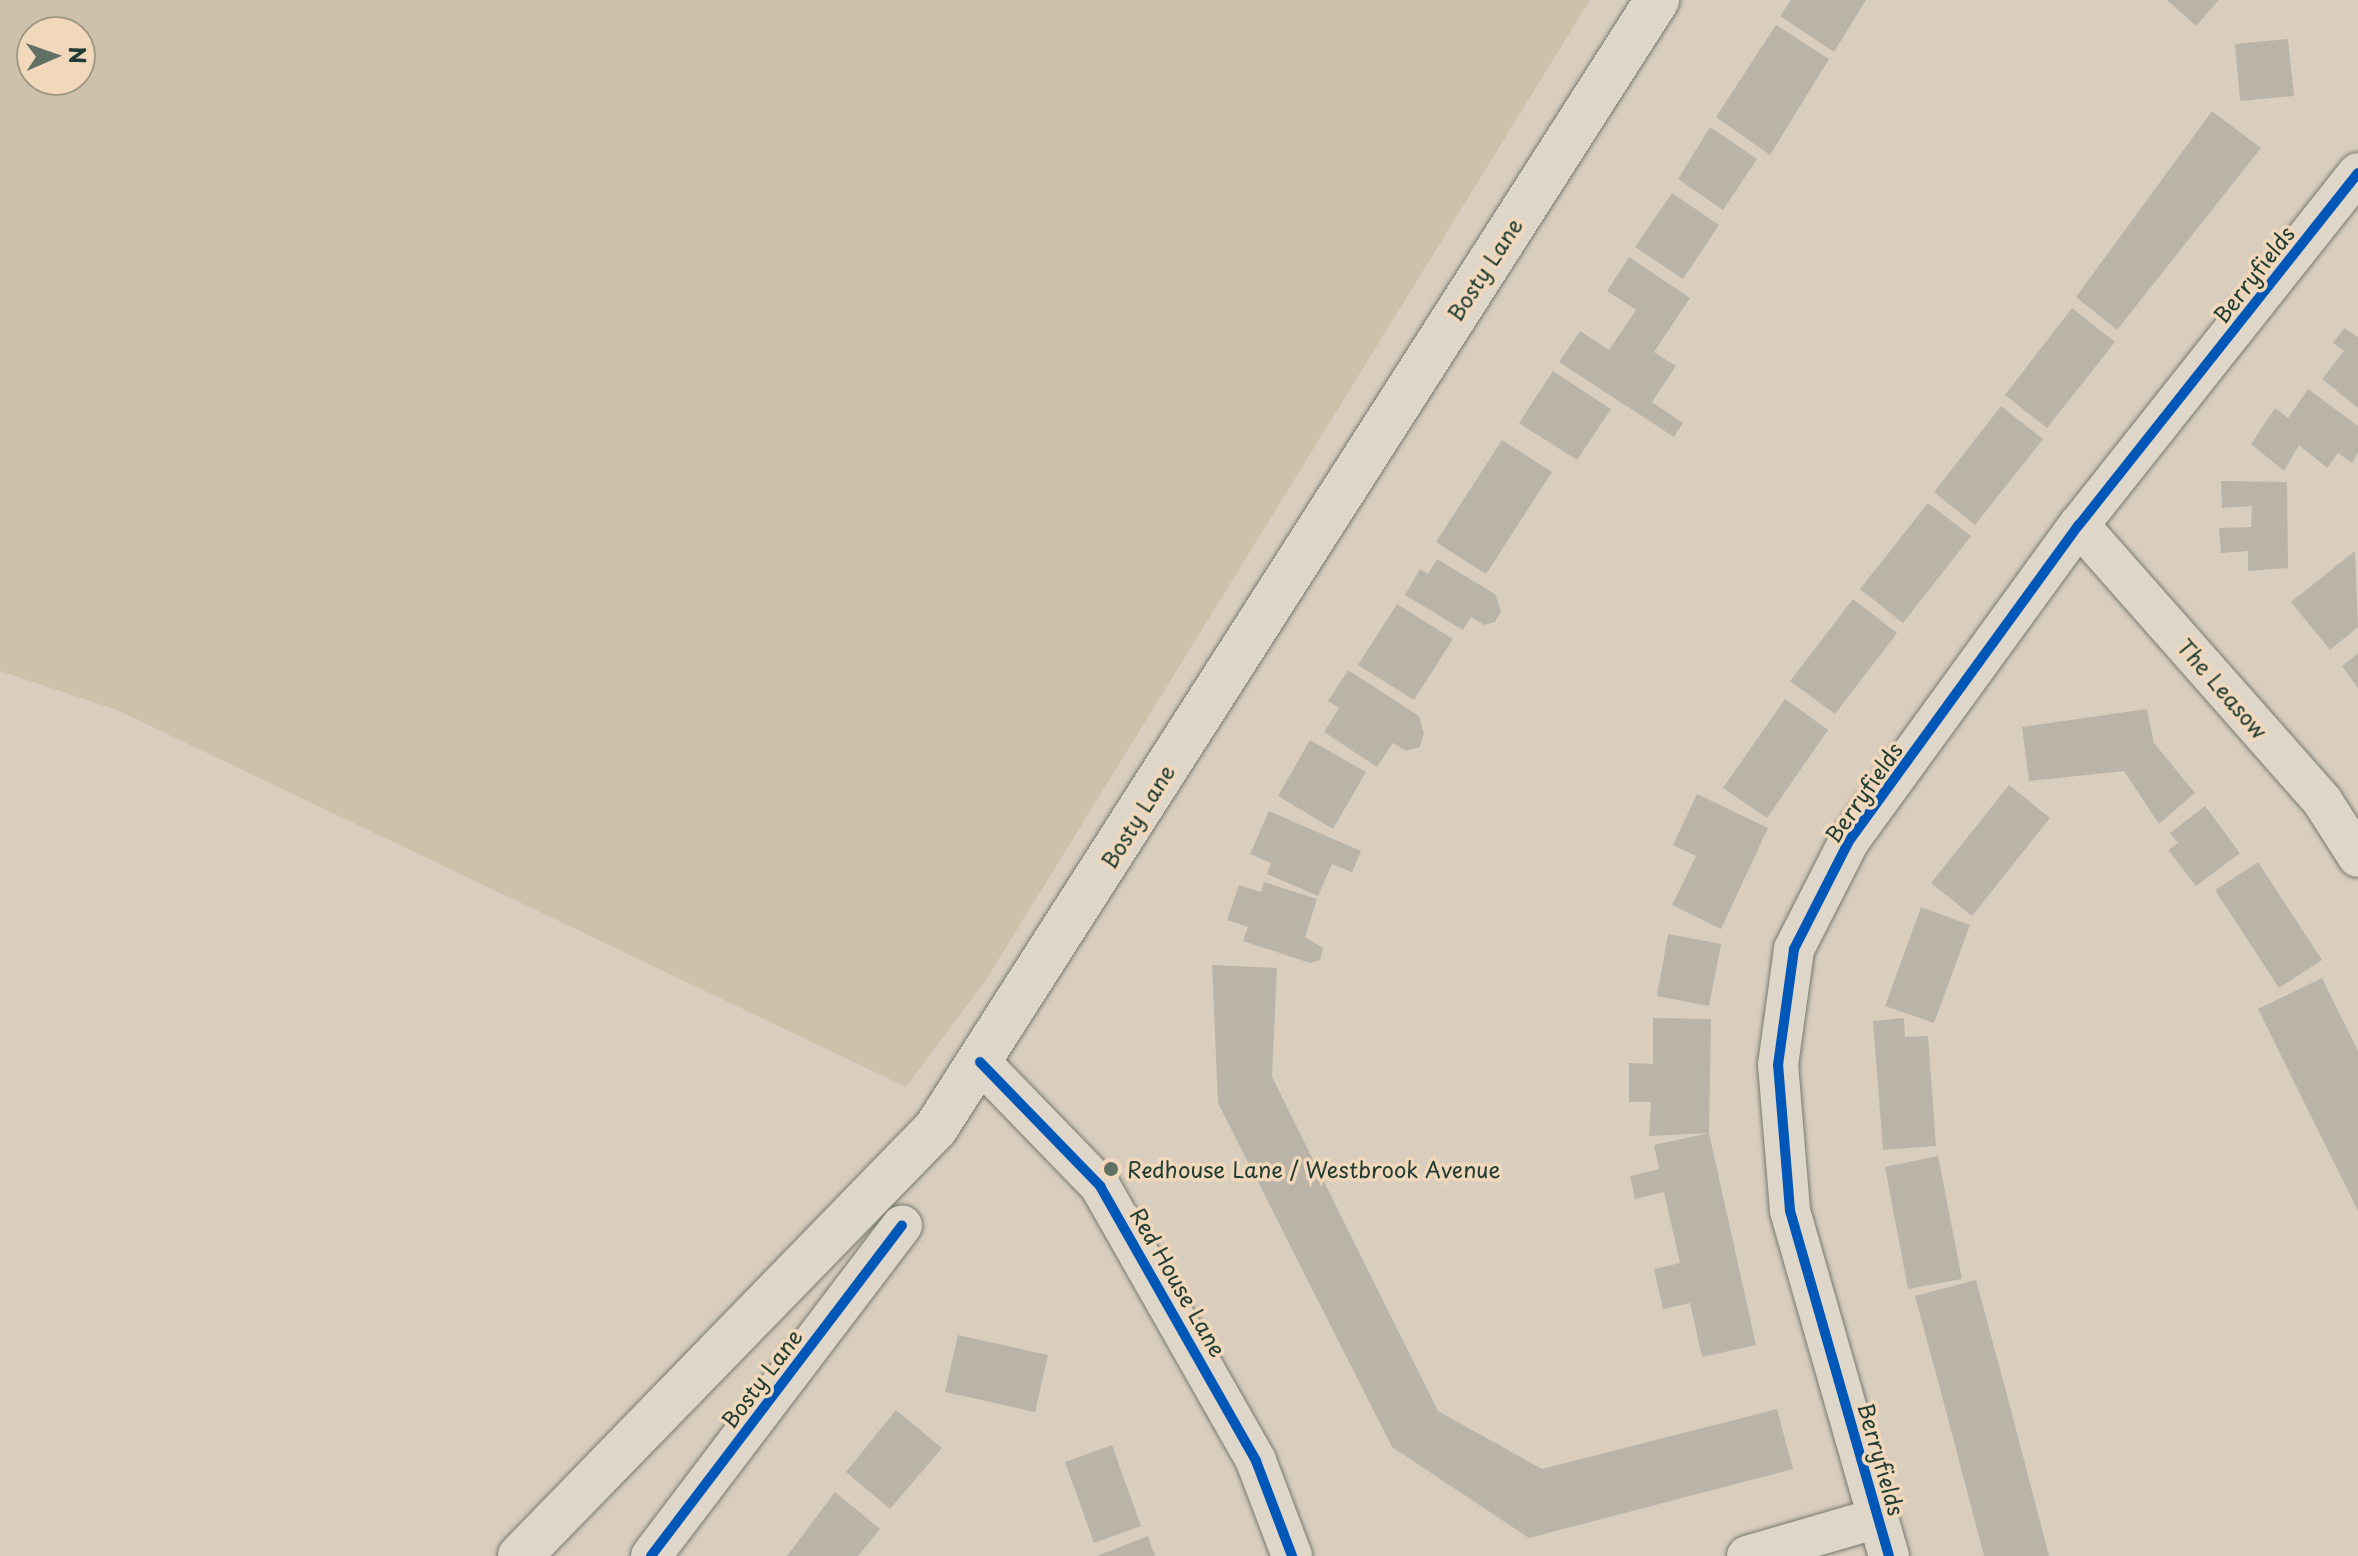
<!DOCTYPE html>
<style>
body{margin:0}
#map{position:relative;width:2358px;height:1556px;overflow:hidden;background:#d9cebe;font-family:"Playpen Sans",sans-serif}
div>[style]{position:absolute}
.green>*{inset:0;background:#cdc1ac}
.building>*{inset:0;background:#bab4a8}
.roads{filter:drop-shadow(0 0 2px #787970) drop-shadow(0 0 2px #787970)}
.street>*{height:40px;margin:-20px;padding:0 20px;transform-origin:20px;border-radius:20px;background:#dfd6ca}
.secondary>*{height:44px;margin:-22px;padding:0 22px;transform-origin:22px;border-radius:22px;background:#dfd6ca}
.cycleway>*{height:10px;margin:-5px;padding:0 5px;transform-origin:5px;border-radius:5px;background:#0057b8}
.dots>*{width:22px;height:22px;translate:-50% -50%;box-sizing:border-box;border:4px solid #f2d8ba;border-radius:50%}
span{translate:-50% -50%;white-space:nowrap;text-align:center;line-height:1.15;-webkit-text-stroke:7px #f2d8ba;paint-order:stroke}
.street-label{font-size:22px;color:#1f3d34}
.poi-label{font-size:22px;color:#1f3d34}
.left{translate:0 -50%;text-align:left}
.north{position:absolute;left:16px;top:16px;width:80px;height:80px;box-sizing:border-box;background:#f2d8ba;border:2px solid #9e9a84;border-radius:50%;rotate:88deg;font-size:22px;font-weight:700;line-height:32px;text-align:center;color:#1f3d34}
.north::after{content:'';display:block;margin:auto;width:28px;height:36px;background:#607064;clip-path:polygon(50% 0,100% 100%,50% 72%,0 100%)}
</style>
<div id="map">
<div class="green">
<div style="clip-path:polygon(evenodd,0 0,1590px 0,986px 980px,906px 1087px,117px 710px,0 671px,0 0,32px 32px,80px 32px,80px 80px,32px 80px,32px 32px)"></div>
</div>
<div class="building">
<div style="clip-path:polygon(1791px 0,1866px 0,1834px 52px,1780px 16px)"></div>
<div style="clip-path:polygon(2167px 0,2219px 0,2196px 26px)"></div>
<div style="clip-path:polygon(1776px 25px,1829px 59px,1770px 155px,1716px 117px)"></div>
<div style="clip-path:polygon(2288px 39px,2294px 96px,2240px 101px,2235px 44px)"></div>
<div style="clip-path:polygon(2212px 111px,2261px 148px,2117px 330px,2076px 297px)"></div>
<div style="clip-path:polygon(1710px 127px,1757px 159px,1723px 210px,1678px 179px)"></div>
<div style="clip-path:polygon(1672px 193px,1719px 225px,1683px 279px,1635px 247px)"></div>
<div style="clip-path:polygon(1629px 257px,1690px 298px,1654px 352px,1676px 366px,1652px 402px,1683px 423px,1674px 437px,1559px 362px,1580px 331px,1609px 350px,1636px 310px,1607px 291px)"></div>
<div style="clip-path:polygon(2072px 308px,2115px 342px,2047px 428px,2005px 395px)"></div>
<div style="clip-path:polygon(2344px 328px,2358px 337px,2358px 408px,2322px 379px,2344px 351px,2333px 343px)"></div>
<div style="clip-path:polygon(1553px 371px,1611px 409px,1577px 460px,1519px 423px)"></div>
<div style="clip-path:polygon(2308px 389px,2358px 426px,2358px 452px,2352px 463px,2338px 453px,2327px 468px,2299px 445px,2284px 471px,2251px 444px,2275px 408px,2288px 418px)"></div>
<div style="clip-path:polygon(2001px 406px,2043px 439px,1975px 525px,1934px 492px)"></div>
<div style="clip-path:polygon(1502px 440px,1552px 472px,1486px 574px,1436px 542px)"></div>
<div style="clip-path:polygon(2221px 481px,2287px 482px,2288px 568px,2248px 571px,2248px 551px,2221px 553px,2219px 528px,2251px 527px,2252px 506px,2222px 508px)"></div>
<div style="clip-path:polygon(1928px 503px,1971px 536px,1903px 623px,1860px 589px)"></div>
<div style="clip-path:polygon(2355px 551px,2358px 627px,2330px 650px,2291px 602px)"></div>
<div style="clip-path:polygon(1437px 559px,1495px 594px,1501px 611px,1495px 622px,1484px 625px,1471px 617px,1463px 630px,1405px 595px,1420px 569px,1428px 574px)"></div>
<div style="clip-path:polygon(1853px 599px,1897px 633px,1835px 714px,1790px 681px)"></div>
<div style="clip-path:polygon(1397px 604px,1453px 639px,1414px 700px,1358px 665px)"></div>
<div style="clip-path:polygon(2358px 653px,2358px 688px,2342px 666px)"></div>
<div style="clip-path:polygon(1348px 670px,1419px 716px,1424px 733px,1420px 747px,1406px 751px,1393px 743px,1377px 767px,1324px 732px,1339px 708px,1328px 701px)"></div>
<div style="clip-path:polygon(1785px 699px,1828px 730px,1767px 818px,1723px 788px)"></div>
<div style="clip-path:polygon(2147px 709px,2154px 743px,2195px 793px,2159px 824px,2124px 771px,2029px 781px,2022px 727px)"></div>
<div style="clip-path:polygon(1310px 740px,1366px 772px,1333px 829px,1278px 796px)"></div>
<div style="clip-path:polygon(2009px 785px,2050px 818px,1972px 916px,1931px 883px)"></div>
<div style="clip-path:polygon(1697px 794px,1768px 828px,1721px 929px,1672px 905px,1696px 856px,1673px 845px)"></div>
<div style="clip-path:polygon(2205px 806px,2240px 853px,2196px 886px,2168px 850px,2178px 843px,2170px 833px)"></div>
<div style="clip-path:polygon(1269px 811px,1361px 851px,1352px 872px,1332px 864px,1318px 896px,1267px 874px,1271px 863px,1250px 854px)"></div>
<div style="clip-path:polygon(2258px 862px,2322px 960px,2279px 988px,2215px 890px)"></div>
<div style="clip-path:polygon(1264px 882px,1317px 899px,1305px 937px,1323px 948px,1320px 960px,1310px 963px,1243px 941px,1248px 927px,1227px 920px,1239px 885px,1261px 892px)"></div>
<div style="clip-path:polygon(1921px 907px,1970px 925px,1934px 1023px,1885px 1006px)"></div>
<div style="clip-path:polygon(1668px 934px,1721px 944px,1709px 1006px,1657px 996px)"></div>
<div style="clip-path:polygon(1212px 965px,1277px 968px,1272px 1077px,1438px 1411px,1542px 1469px,1777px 1409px,1793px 1469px,1529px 1538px,1392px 1447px,1218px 1103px)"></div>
<div style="clip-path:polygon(2322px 978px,2358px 1051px,2358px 1211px,2258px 1009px)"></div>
<div style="clip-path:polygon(1653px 1018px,1711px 1019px,1709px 1133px,1649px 1136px,1651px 1102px,1629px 1102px,1629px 1063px,1653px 1064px)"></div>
<div style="clip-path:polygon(1904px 1018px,1905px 1037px,1928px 1036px,1936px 1146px,1883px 1150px,1873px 1021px)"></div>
<div style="clip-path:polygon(1709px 1133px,1756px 1345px,1702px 1357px,1690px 1303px,1663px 1309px,1654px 1269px,1680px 1263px,1664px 1192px,1635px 1199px,1630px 1176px,1659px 1169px,1654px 1145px)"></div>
<div style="clip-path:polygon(1938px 1156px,1962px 1279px,1908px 1289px,1885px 1167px)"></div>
<div style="clip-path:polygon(1976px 1280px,2007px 1395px,2049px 1556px,1984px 1556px,1946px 1411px,1915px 1296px)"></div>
<div style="clip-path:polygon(958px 1335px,1048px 1355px,1035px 1412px,945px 1392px)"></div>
<div style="clip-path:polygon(896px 1410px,942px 1448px,890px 1509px,846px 1472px)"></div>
<div style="clip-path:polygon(1112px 1445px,1141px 1526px,1094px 1543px,1065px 1462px)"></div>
<div style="clip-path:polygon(835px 1492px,880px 1529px,858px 1556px,787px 1556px)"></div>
<div style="clip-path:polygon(1148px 1536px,1155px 1556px,1097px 1556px)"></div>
</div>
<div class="roads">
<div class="street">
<div style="left:2079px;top:525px;width:369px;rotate:48.6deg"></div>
<div style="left:2323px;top:802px;width:65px;rotate:57.5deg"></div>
<div style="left:980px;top:1062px;width:173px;rotate:45.9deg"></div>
<div style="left:1100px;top:1186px;width:316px;rotate:60.4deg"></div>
<div style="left:1256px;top:1461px;width:102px;rotate:69.2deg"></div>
<div style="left:651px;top:1556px;width:415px;rotate:-52.8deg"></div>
<div style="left:1747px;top:1556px;width:136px;rotate:-16.2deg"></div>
<div style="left:1889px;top:1556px;width:360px;rotate:-106deg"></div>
<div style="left:1790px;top:1210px;width:145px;rotate:-94.7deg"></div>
<div style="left:1778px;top:1065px;width:117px;rotate:-82.1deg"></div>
<div style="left:1794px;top:949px;width:121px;rotate:-63deg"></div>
<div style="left:1849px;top:841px;width:391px;rotate:-54deg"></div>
<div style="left:2079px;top:525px;width:449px;rotate:-51.6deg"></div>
</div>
<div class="secondary">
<div style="left:520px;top:1556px;width:597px;rotate:-45.81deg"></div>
<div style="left:936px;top:1128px;width:1339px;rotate:-57.41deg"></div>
</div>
</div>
<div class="cycleway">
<div style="left:980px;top:1062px;width:173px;rotate:45.9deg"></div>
<div style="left:1100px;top:1186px;width:316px;rotate:60.4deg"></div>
<div style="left:1256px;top:1461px;width:102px;rotate:69.2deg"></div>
<div style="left:651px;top:1556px;width:415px;rotate:-52.8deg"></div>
<div style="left:1889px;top:1556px;width:360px;rotate:-106deg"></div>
<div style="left:1790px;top:1210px;width:145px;rotate:-94.7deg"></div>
<div style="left:1778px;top:1065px;width:117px;rotate:-82.1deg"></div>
<div style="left:1794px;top:949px;width:121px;rotate:-63deg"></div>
<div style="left:1849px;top:841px;width:391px;rotate:-54deg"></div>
<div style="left:2079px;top:525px;width:449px;rotate:-51.6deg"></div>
</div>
<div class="dots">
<div style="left:1111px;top:1169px;background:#607064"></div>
</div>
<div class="street-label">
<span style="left:1484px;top:269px;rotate:-57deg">Bosty Lane</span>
<span style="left:2253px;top:274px;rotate:-52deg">Berryfields</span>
<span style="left:2223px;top:688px;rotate:49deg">The Leasow</span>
<span style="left:1863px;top:792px;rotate:-55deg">Berryfields</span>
<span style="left:1137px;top:816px;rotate:-58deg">Bosty Lane</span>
<span style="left:1179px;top:1282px;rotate:60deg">Red House Lane</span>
<span style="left:761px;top:1378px;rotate:-53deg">Bosty Lane</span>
<span style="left:1882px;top:1459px;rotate:74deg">Berryfields</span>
</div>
<div class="poi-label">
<span class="left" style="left:1127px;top:1169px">Redhouse Lane / Westbrook Avenue</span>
</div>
<div class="north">N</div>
</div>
